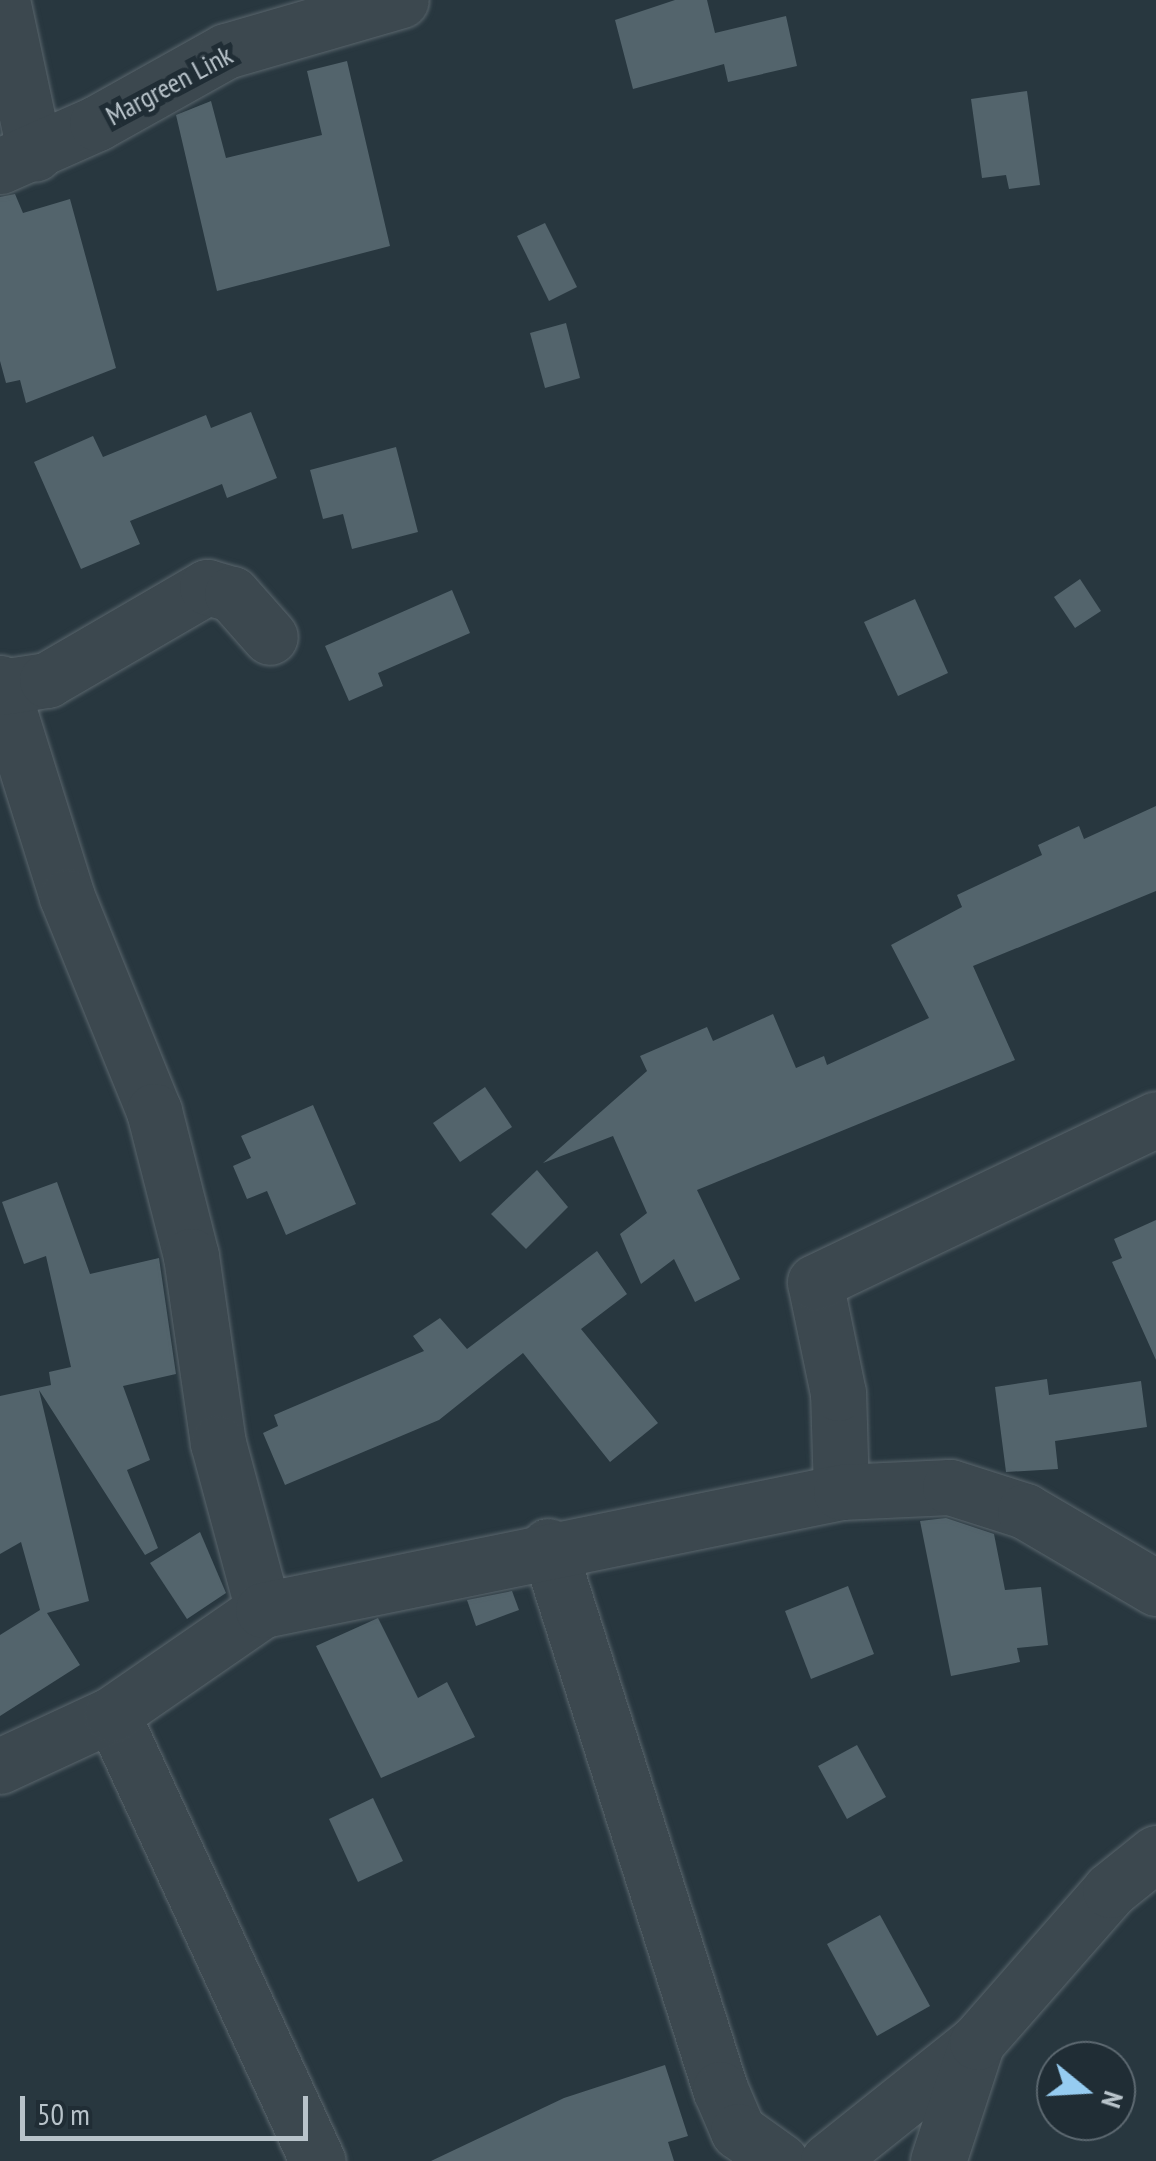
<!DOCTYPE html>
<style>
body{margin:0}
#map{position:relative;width:1156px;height:2161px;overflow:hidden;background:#28373f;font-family:"PT Sans Narrow",sans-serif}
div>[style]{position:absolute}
.building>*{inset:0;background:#53646c}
.roads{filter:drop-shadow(0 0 2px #5a666d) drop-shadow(0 0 2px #5a666d)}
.minor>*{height:55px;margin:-27.5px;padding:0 27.5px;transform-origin:27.5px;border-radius:27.5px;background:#3c484f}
span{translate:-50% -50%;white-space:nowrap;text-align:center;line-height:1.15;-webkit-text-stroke:10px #202d35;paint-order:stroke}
.street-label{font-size:28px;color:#b8c3ca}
.north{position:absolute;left:1036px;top:2041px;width:100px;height:100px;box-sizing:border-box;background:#202d35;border:2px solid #5d6971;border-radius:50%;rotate:108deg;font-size:28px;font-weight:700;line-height:40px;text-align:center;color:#b8c3ca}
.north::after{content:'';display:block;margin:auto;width:35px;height:45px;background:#96ccf1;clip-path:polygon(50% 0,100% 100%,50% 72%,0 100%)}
.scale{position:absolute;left:20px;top:2096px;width:288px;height:45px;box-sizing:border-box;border:5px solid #b8c3ca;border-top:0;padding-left:12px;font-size:30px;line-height:35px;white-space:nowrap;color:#b8c3ca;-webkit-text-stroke:8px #202d35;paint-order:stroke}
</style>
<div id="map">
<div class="building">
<div style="clip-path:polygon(675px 0,707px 0,715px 33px,786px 16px,797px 66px,728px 82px,724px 64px,633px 89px,615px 20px)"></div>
<div style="clip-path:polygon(347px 61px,390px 246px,217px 291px,176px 115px,211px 101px,226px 158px,322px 135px,307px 71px)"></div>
<div style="clip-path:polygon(1027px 91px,1040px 185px,1009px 189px,1006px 175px,982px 178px,971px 99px)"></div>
<div style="clip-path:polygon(15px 194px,23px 213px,70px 199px,116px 368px,26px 403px,20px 380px,6px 383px,0 361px,0 197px)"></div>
<div style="clip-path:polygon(545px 223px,577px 287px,549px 301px,517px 236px)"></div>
<div style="clip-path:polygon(566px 323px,580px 378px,545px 388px,530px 333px)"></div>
<div style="clip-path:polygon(251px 412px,277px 478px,227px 498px,222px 484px,130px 521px,140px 544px,81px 569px,34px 462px,93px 436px,103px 457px,206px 415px,211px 428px)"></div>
<div style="clip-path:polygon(396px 447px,418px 532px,352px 549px,343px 514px,323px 519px,310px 470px)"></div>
<div style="clip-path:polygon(1080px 579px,1101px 611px,1075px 628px,1054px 597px)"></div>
<div style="clip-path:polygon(452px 590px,470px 633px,378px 673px,383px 686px,349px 701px,325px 646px)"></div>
<div style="clip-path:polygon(915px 599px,948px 673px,898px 696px,864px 622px)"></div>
<div style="clip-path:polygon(1156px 806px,1156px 891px,973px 966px,1015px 1060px,697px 1190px,740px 1279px,695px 1302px,674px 1259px,641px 1284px,620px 1234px,647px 1213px,613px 1136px,543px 1163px,647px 1071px,640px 1056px,707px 1027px,713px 1041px,773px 1014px,796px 1068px,824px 1056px,827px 1065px,929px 1018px,891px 945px,962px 907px,957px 895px,1042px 855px,1038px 845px,1079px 826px,1084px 839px)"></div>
<div style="clip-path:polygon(485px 1087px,512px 1127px,460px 1162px,433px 1123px)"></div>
<div style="clip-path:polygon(313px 1105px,356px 1204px,286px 1235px,267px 1191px,247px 1199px,233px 1166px,251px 1158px,241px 1136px)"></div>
<div style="clip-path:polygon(537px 1170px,568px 1207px,526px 1249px,491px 1214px)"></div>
<div style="clip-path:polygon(57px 1182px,90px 1274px,159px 1258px,176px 1374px,123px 1386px,150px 1460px,127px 1470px,158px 1548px,145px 1555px,39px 1390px,89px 1601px,47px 1613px,80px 1665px,0 1716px,0 1635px,40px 1610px,21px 1542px,0 1554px,0 1396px,51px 1385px,49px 1372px,71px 1367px,46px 1256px,24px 1264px,2px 1202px)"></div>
<div style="clip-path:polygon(1156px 1220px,1156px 1360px,1112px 1262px,1122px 1258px,1114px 1239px)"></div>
<div style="clip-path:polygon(597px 1251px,627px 1294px,581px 1329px,658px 1423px,610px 1462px,523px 1353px,439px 1420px,285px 1485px,263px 1433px,278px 1426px,274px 1415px,424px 1351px,413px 1336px,440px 1318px,467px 1349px)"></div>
<div style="clip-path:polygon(1047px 1379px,1049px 1395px,1141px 1381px,1147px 1427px,1055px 1441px,1058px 1469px,1006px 1472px,995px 1387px)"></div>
<div style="clip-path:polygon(946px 1518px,994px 1534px,1005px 1590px,1041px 1587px,1048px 1645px,1017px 1648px,1020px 1662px,951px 1676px,920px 1521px)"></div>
<div style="clip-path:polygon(200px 1532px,226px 1593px,187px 1619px,150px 1563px)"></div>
<div style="clip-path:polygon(848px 1586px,874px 1654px,811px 1679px,785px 1611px)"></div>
<div style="clip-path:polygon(512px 1591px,519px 1610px,476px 1626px,467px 1600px)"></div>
<div style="clip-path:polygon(378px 1618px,418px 1698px,447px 1682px,475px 1737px,381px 1778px,316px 1646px)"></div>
<div style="clip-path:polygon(857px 1745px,886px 1797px,847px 1819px,818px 1766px)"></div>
<div style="clip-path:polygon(373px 1798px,403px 1861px,358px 1882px,329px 1819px)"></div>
<div style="clip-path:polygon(880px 1915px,930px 2006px,877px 2036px,827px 1944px)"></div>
<div style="clip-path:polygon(665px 2065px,688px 2136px,668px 2142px,674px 2161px,431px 2161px,564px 2098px)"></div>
</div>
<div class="roads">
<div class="minor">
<div style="left:2px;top:0;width:157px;rotate:77.9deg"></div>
<div style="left:0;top:166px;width:106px;rotate:-23.9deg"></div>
<div style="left:97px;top:123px;width:148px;rotate:-29.2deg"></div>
<div style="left:226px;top:51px;width:182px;rotate:-16.2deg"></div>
<div style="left:0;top:683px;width:224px;rotate:72.6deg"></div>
<div style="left:67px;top:897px;width:231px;rotate:67.9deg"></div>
<div style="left:154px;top:1111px;width:150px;rotate:75.7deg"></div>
<div style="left:191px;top:1256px;width:189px;rotate:81.8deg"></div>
<div style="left:218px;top:1443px;width:173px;rotate:74.9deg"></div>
<div style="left:1px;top:687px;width:47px;rotate:-8.7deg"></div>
<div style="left:47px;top:680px;width:185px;rotate:-30.2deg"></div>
<div style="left:207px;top:587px;width:26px;rotate:16deg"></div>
<div style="left:232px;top:594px;width:57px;rotate:48.5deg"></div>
<div style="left:841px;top:1492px;width:99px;rotate:-91.7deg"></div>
<div style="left:838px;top:1393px;width:113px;rotate:-101.7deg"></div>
<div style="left:815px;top:1282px;width:378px;rotate:-25.5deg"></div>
<div style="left:548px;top:1546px;width:570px;rotate:72.42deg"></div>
<div style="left:720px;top:2089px;width:46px;rotate:66.8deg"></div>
<div style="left:738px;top:2131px;width:52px;rotate:35.5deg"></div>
<div style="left:112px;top:1714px;width:492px;rotate:65.3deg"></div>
<div style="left:0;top:1766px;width:123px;rotate:-24.9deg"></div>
<div style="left:112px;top:1714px;width:183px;rotate:-34.6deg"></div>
<div style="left:263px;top:1610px;width:590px;rotate:-11.54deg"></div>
<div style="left:841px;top:1492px;width:109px;rotate:-2.6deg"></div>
<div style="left:950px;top:1487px;width:79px;rotate:17.7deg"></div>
<div style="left:1025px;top:1511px;width:152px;rotate:30.4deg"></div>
<div style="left:828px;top:2161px;width:191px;rotate:-38.6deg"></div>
<div style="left:938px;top:2161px;width:125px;rotate:-71.9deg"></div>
<div style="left:977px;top:2042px;width:202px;rotate:-48.8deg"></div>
<div style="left:1110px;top:1890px;width:59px;rotate:-38.8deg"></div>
</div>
</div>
<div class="street-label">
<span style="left:169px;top:85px;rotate:-28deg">Margreen Link</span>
</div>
<div class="north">N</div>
<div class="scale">50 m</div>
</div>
